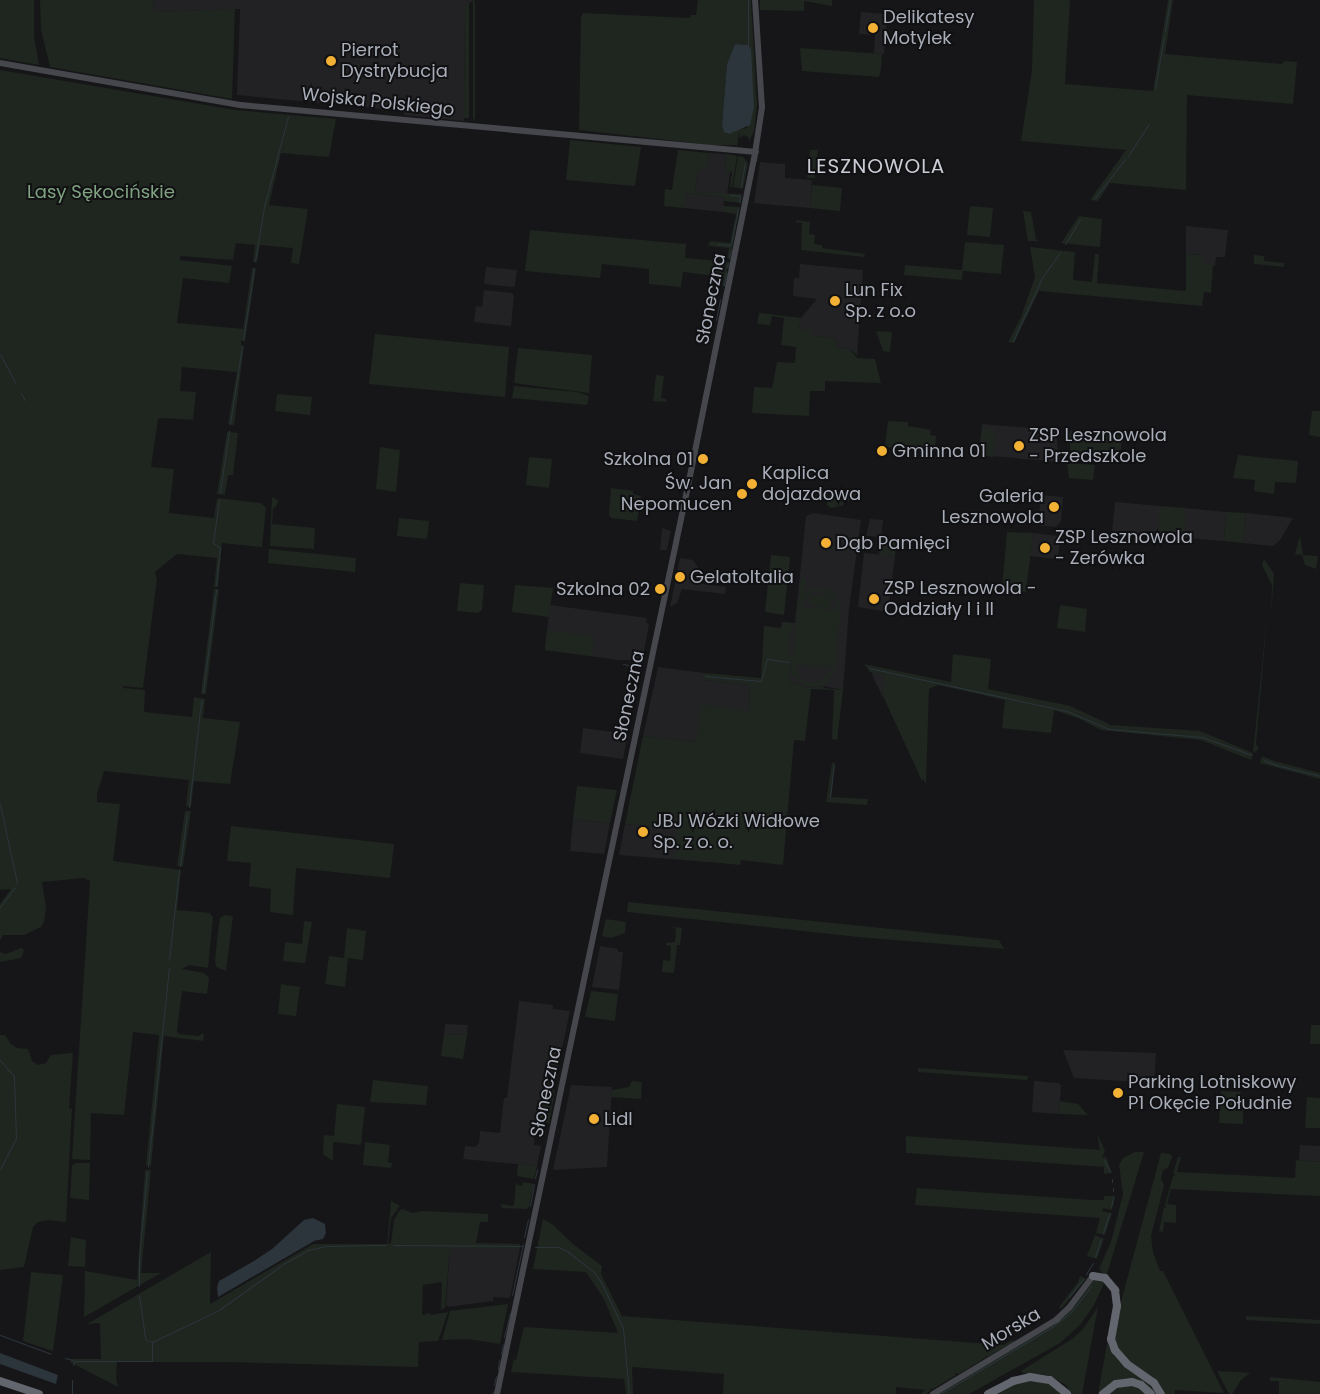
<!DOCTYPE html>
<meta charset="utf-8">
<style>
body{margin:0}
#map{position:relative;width:1320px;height:1394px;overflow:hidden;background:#161618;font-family:Poppins,sans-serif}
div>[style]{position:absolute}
.built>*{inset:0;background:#222225}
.green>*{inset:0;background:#1e261f}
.water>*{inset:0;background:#2c353c}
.stream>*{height:1px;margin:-0.5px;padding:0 0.5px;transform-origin:0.5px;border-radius:0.5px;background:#2c353c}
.secondary>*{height:5.5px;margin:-2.75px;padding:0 2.75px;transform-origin:2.75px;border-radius:2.75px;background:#45474d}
.highway>*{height:8px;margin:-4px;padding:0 4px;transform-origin:4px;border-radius:4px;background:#63666e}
.dots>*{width:14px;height:14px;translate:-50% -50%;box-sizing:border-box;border:2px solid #111113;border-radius:50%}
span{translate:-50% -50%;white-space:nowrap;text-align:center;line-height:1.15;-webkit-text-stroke:4px #111113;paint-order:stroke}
.poi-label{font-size:18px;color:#a8adb8}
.left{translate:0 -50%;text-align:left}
.right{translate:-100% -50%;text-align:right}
.street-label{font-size:18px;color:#a8adb8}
.park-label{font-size:18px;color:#7fa381}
.quarter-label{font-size:20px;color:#c9ccd4;letter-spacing:1px}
</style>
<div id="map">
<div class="built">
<div style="clip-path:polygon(153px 0,475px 0,465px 5px,464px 121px,404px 115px,404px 111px,237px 95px,240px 9px,154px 12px)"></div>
<div style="clip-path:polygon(861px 12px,885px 14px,887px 16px,884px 54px,874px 53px,875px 35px,859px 34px)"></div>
<div style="clip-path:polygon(709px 153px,726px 154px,725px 171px,730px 172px,727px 195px,695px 192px,698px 168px,707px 169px)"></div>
<div style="clip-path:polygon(760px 162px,785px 164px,785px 178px,812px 180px,810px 208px,754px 203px)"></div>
<div style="clip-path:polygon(685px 193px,724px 197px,723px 212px,684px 208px)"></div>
<div style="clip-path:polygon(1186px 226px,1228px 230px,1225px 257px,1216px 257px,1215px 266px,1203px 265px,1203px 255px,1186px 254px)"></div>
<div style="clip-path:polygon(800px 264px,863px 270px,857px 355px,850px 349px,837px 348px,836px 338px,811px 336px,799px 329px,801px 318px,817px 299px,793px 296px,794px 278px,799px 278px)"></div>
<div style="clip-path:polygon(486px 267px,517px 270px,515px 285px,513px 287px,484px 284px)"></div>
<div style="clip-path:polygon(484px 290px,512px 293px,514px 296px,511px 326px,474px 322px,476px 306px,482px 307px)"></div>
<div style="clip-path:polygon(982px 424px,1056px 430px,1058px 450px,1055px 451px,1055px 454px,1059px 455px,1060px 462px,979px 455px)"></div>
<div style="clip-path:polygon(1041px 495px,1063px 497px,1061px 521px,1055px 527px,1038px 525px)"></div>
<div style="clip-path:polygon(1115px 502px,1159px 506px,1159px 536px,1112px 532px)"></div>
<div style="clip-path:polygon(1185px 508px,1226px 512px,1224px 541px,1185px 538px)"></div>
<div style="clip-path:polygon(813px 513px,861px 520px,849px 609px,843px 690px,823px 686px,809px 688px,789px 682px,779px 658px,784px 622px,795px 623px,806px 516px)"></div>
<div style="clip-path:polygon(1246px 513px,1293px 518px,1280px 540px,1273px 546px,1243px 543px)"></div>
<div style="clip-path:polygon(870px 519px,883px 520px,881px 537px,866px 536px)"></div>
<div style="clip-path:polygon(662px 528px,671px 531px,667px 550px,660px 550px)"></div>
<div style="clip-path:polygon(1033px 533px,1058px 536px,1060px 538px,1058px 559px,1030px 556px)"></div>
<div style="clip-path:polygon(864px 553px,895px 556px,888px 612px,858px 607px)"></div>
<div style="clip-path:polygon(680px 558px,693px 560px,699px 569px,699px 576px,694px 583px,726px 587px,725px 594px,682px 589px,677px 603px,670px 607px)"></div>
<div style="clip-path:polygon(550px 605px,647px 618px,646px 622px,649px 624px,643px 656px,639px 656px,638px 660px,618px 660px,545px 650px)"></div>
<div style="clip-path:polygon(658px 667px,704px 673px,704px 680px,750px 685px,749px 711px,696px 742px,643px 736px)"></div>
<div style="clip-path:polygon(871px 672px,886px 675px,883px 697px,875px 681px)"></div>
<div style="clip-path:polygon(583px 728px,628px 734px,623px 759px,580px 753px)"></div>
<div style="clip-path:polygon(573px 819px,610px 823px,604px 854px,570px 851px)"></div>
<div style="clip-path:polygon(625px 824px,737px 834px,733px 864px,619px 855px)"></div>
<div style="clip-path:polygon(600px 946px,618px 949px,618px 952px,623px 952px,619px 990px,592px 987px)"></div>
<div style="clip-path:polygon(519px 1001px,553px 1005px,553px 1009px,570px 1011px,550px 1105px,542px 1104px,534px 1136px,534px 1145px,541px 1146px,537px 1166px,463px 1159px,465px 1146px,475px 1147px,479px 1143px,480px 1131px,500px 1133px,504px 1098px,507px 1098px)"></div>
<div style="clip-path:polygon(445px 1024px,468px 1025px,467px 1035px,444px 1034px)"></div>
<div style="clip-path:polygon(1063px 1050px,1156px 1053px,1154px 1083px,1074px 1078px)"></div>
<div style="clip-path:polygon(1034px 1081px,1059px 1083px,1061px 1086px,1059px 1114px,1032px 1112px)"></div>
<div style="clip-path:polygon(571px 1085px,612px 1087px,607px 1167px,553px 1170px)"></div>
<div style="clip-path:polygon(1300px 1145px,1320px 1146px,1320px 1162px,1299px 1160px)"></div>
<div style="clip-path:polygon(450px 1248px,520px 1248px,510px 1298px,493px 1297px,493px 1301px,448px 1307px,446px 1305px)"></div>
</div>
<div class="green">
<div style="clip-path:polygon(0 0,34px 0,34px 36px,39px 65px,0 58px)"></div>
<div style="clip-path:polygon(40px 0,153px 0,154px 12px,235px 9px,232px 99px,50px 67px,41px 30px)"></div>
<div style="clip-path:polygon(evenodd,698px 0,751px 0,757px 105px,754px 131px,749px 142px,749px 138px,744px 135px,740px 138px,739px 132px,737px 147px,735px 145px,711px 145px,579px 130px,581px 17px,583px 13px,690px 18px,691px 15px,696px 15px,698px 0,735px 44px,748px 45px,747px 128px,735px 130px,722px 125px,727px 64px,735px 44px)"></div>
<div style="clip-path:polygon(760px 0,832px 0,832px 6px,804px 1px,804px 11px,760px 10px)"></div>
<div style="clip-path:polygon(1034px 0,1070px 0,1065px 84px,1153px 91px,1168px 0,1173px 0,1165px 54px,1282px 64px,1285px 61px,1297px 62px,1293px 104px,1187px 95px,1186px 190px,1110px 183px,1098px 201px,1090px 200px,1126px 150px,1021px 141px,1032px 70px)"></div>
<div style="clip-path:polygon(473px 1px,475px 1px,475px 121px,473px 118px)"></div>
<div style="clip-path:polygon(469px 2px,469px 118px,464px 118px,465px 5px)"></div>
<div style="clip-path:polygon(800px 48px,882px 54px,881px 69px,879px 77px,802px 71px)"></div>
<div style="clip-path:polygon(0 70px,235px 110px,336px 119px,329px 157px,281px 153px,269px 205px,308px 209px,299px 264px,291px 263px,293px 248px,260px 245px,257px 262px,253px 262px,255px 245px,236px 243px,233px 260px,180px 256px,180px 260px,232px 266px,229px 283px,183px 278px,177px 323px,243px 329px,252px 268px,256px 268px,245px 341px,241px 340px,241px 345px,244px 346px,234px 425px,228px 424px,237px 372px,182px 367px,180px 391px,196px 392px,193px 420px,165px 418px,158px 419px,151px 467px,174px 469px,169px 513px,214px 518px,217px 498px,261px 503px,266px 508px,262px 547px,222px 543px,218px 587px,214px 587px,217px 558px,177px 554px,155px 572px,157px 579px,143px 688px,123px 686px,123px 688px,145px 690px,144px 712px,192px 717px,194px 697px,199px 698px,205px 699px,203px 718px,240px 722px,230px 784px,194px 781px,191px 807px,186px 806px,189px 780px,104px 771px,97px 794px,97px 802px,120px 804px,113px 861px,181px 870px,177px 910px,210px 913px,213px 918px,208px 968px,189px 965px,182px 969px,204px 973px,209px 978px,207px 994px,182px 991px,177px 1031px,179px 1034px,198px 1036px,204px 1033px,203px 1041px,164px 1036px,151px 1166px,146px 1165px,159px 1035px,133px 1032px,124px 1115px,91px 1113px,90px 1160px,72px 1159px,90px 881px,84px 878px,42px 882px,46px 907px,44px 922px,41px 927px,24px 935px,3px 935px,0 941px,0 904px,11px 889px,0 890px)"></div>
<div style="clip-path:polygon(570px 140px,641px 147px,635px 186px,566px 180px)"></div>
<div style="clip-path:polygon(678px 150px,709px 153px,707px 169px,698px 169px,695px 192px,742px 194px,741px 203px,724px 201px,724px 197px,686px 193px,684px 208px,664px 206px,665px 189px,672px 190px)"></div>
<div style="clip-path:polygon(810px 150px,818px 150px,815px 178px,807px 178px)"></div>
<div style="clip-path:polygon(726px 154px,737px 156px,732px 187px,730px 187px,732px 172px,725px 171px)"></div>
<div style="clip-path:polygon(738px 156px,743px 157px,748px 163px,743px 189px,733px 187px)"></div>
<div style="clip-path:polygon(812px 185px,842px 188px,840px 211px,810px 208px)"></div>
<div style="clip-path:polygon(723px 206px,740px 207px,730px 259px,727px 258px,729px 248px,708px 246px,710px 241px,730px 243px,736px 214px,723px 212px)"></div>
<div style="clip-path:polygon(970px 206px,993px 208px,990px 237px,967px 235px)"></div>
<div style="clip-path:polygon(1023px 211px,1031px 212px,1036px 239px,1039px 241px,1028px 241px)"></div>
<div style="clip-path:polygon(1079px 216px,1102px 219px,1100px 247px,1061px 243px)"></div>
<div style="clip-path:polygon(796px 220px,810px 222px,809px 234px,815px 235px,814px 244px,822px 245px,822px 248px,865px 254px,864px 257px,801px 250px,802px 223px,796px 222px)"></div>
<div style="clip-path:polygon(530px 230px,686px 244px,685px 258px,730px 262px,729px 269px,726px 269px,728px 272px,725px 286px,722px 286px,724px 277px,683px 272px,681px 287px,649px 284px,649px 269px,602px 264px,600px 278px,525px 271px)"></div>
<div style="clip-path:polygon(965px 242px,1004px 245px,1001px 274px,963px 271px,962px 280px,904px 275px,905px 265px,962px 270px)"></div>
<div style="clip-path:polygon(1030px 247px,1075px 252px,1073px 280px,1092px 282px,1095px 254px,1099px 254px,1097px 283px,1186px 291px,1186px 254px,1203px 255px,1203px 265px,1213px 265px,1211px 293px,1204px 292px,1202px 306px,1039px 291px,1014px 343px,1008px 342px,1021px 317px,1035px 277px)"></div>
<div style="clip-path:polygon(1254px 255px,1264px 256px,1264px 261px,1284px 263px,1284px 267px,1254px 264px)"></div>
<div style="clip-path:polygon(759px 313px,801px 318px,799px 329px,812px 330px,812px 336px,836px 338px,837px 348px,850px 349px,857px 358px,875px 359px,881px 383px,825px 381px,825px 391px,810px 391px,809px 416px,752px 413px,754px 387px,772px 388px,777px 362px,795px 363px,796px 347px,781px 345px,784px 318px,772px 316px,770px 325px,757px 324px)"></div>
<div style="clip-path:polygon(876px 331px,892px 332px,890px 352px,883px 351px)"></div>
<div style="clip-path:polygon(375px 334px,509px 347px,505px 397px,369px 384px)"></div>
<div style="clip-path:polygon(518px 348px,592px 355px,589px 393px,514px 383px)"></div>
<div style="clip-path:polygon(656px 375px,664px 376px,661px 398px,666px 399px,666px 402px,653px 401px)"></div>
<div style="clip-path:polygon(514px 386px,577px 392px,589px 396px,587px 405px,512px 398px)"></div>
<div style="clip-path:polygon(277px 394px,312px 397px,310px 415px,275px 411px)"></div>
<div style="clip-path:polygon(1312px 411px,1320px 411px,1320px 437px,1309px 435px)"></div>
<div style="clip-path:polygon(888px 421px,908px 422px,908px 426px,931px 430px,930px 435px,936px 436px,935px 451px,885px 447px)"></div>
<div style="clip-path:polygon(982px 428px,995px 430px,993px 457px,979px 455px)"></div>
<div style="clip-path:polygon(1068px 431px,1122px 436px,1120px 459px,1071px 454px)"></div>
<div style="clip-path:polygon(227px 432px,238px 433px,233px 475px,228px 475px,225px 495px,217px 494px)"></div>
<div style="clip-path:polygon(380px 447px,400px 450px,396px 492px,376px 489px)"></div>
<div style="clip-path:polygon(1238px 455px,1298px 461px,1296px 483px,1275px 482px,1274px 494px,1254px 491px,1255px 480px,1233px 478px)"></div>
<div style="clip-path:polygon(529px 457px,552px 459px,549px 488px,526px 485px)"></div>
<div style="clip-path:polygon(1067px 463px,1095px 465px,1093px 480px,1069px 478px)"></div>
<div style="clip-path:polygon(611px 488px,633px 491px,633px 494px,641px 496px,637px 521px,611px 518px,609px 515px)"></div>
<div style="clip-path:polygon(836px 491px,854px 493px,856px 494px,854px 498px,844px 503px,844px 505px,831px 508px,827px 505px,827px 499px)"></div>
<div style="clip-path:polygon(272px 497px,278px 500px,277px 505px,273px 509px,272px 524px,315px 528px,314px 549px,270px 546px)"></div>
<div style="clip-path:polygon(1159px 506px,1185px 508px,1185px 538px,1159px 536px)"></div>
<div style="clip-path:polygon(1226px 512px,1246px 513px,1243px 543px,1224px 541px)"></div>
<div style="clip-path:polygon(399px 518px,429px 521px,427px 539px,397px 536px)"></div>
<div style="clip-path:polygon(1007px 532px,1033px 533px,1026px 592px,1002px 589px)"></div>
<div style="clip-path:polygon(1300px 536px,1303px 555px,1318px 556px,1316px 569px,1305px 565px,1302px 555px,1295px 554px)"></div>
<div style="clip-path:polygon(881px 537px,897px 539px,895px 556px,879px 555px)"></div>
<div style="clip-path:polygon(269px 549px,356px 558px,355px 572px,268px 563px)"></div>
<div style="clip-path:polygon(771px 555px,790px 557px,784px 615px,765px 612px)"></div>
<div style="clip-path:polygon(1264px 559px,1274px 574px,1271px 617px,1272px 585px,1262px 565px)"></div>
<div style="clip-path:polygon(evenodd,801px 578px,806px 578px,804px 593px,814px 588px,829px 590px,835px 594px,841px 605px,835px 671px,828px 682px,815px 687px,804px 685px,795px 676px,791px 675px,801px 578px,813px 592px,824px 592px,831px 597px,810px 595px,809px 606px,830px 608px,832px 597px,836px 602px,837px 610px,802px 607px,806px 597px,813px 592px,801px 578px,796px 665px,831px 667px,831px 671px,821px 681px,813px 683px,805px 681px,799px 676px,796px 665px)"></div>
<div style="clip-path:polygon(460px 583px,484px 585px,482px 610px,478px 613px,457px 611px)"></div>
<div style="clip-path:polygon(515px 585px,553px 588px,549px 617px,512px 612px)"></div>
<div style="clip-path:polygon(214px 589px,219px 589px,206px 694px,201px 694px)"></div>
<div style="clip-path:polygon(1060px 605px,1087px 609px,1085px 632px,1057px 628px)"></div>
<div style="clip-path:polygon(1268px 607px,1256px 744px,1259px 749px,1253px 753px,1251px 760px,1201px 740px,1101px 730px,1078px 718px,1054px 710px,1051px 733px,1002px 728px,1005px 700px,938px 685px,929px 689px,926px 784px,923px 779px,922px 781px,883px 696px,885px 675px,870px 672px,864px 664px,951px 682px,953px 654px,991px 659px,988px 689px,1070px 706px,1111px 725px,1200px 731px,1253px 753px)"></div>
<div style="clip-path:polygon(782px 622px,792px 623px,794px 626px,791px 628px,788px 654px,792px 655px,789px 682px,809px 688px,823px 686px,824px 688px,843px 690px,837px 740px,832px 739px,834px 690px,811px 689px,805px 741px,794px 740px,783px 865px,741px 860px,740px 865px,675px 858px,677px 829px,625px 824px,643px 736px,696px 742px,701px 704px,749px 711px,750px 685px,704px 680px,704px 673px,761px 678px,764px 626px,781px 628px)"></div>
<div style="clip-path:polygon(547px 630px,594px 636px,592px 656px,545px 650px)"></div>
<div style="clip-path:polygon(1262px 756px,1274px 761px,1320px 773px,1320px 779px,1260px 763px)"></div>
<div style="clip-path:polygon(832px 763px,835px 763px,831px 797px,868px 799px,867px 805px,826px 802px)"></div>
<div style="clip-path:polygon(577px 786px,617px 790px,610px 823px,573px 819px)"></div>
<div style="clip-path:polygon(185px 811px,191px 811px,183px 866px,177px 866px)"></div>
<div style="clip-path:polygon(231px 826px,394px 844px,390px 878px,296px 868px,293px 915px,270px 912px,271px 889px,249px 886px,251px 863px,227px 861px)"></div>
<div style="clip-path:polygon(628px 902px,999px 940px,1004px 949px,858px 937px,627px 912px)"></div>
<div style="clip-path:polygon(225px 915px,233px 916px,226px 971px,216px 967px,215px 961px,218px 931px,220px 918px)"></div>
<div style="clip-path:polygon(606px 919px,626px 922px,625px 933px,611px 938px,605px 937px,602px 935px)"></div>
<div style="clip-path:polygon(304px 921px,312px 922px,305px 963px,283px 961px,285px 942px,302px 944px)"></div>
<div style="clip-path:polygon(671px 927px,682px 928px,680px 945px,677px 945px,674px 973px,662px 972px,663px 960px,670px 961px,671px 946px,666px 945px,666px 943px,675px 942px,676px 929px)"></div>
<div style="clip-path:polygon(347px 928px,366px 931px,363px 960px,348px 958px,345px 987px,325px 984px,329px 956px,344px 958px)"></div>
<div style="clip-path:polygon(21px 948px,24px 950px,21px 958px,0 962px,0 952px,6px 954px)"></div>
<div style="clip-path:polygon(281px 984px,300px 987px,296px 1016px,278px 1014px)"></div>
<div style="clip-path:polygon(591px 991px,618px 994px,615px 1021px,585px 1017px)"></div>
<div style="clip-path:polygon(1311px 1025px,1320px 1025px,1320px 1044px,1310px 1044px)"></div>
<div style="clip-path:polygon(444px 1034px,467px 1035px,463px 1059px,441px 1056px)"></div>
<div style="clip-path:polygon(0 1035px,5px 1035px,11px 1044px,17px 1048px,28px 1049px,32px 1061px,38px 1065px,46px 1063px,51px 1055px,73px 1053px,69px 1109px,72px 1108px,66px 1222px,48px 1220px,38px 1222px,33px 1227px,24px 1267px,0 1270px)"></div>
<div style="clip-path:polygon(918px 1068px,1028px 1076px,1027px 1080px,918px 1072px)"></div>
<div style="clip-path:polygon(373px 1080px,428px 1086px,426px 1105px,370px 1102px)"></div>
<div style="clip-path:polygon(632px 1081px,642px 1082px,641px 1099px,611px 1097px,612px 1090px,629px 1087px)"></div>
<div style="clip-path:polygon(553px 1090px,555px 1091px,549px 1123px,538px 1122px,542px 1104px,550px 1105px)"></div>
<div style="clip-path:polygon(1221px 1091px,1240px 1092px,1243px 1096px,1243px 1124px,1219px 1123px)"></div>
<div style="clip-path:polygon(1307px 1097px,1320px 1098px,1320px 1128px,1305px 1128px)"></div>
<div style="clip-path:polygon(1060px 1101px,1078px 1104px,1088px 1115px,1059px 1114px)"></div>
<div style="clip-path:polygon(337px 1104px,365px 1107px,361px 1145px,333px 1142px,333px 1161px,323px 1154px,324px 1135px,334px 1136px)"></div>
<div style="clip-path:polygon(1097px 1133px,1105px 1151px,1102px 1157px,1106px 1157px,1112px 1173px,1104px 1174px,1104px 1167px,906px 1153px,906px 1136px,1100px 1150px)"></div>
<div style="clip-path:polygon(365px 1142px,390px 1145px,388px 1162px,392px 1163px,391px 1168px,363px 1165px)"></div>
<div style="clip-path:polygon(1135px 1152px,1144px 1152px,1107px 1274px,1103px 1274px,1099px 1269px,1111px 1242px,1123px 1194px,1119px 1165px,1123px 1158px)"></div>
<div style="clip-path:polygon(1161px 1153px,1170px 1154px,1172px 1157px,1168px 1168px,1163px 1170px,1161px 1179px,1164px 1185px,1151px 1236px,1153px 1252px,1160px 1271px,1163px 1271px,1224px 1393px,1175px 1390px,1175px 1394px,1164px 1394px,1124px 1356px,1116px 1344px,1115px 1332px,1118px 1313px)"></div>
<div style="clip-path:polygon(1178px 1157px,1181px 1157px,1177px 1172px,1295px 1178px,1296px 1160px,1320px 1162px,1320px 1196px,1171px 1189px,1167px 1204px,1176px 1205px,1176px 1223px,1164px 1222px,1163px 1232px,1159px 1231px,1164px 1207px,1167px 1208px,1165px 1205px,1173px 1176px,1176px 1175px,1173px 1174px)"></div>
<div style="clip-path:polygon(76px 1163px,90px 1163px,89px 1200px,70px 1198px,72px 1165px)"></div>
<div style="clip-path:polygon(518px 1164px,537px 1166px,534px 1179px,517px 1176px)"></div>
<div style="clip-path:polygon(145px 1170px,151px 1170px,141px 1273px,161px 1273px,84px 1317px,85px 1271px,137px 1280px)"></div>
<div style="clip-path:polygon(516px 1181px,517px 1185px,522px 1186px,523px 1182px,534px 1184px,529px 1207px,526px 1209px,502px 1208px,500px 1204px,514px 1206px)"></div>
<div style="clip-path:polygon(917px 1188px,1092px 1200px,1104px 1200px,1104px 1196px,1115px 1196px,1112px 1210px,1103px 1208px,1102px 1211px,1112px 1213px,1105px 1235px,1096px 1233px,1100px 1218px,915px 1205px)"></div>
<div style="clip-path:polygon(391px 1201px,400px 1206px,391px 1218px,388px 1244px,391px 1243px,394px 1220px,400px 1210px,403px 1209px,412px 1213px,423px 1211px,488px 1214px,488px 1222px,480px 1222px,476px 1243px,520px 1244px,520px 1248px,450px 1248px,445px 1308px,441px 1310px,442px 1282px,423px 1285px,422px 1315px,430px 1313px,431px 1315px,448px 1312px,438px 1341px,419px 1342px,418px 1367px,224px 1362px,117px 1362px,116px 1377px,118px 1387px,70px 1362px,72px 1359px,101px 1359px,100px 1323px,87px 1324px,211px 1252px,210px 1304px,313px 1244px,387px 1244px)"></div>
<div style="clip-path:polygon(543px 1219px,552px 1224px,573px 1244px,602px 1266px,601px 1274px,622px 1316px,1003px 1345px,1013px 1340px,1014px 1342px,987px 1357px,986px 1355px,985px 1358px,959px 1374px,955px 1373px,956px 1375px,933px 1389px,930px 1388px,931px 1390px,926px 1394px,921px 1394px,925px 1390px,896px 1387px,896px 1394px,723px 1394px,724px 1374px,632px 1367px,633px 1394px,626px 1394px,624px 1379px,511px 1372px,514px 1359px,516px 1360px,524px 1327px,618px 1333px,604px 1299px,586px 1272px,533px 1269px)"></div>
<div style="clip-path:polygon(1095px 1235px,1104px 1239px,1097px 1259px,1087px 1256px)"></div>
<div style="clip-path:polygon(71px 1237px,86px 1240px,85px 1267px,68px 1266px)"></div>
<div style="clip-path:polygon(31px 1272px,63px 1275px,53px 1351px,23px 1341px)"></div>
<div style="clip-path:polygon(1080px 1276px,1086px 1279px,1061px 1309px,1059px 1307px,1078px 1282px)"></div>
<div style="clip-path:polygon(1097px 1280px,1105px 1281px,1094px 1305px,1080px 1325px,1060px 1343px,969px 1394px,937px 1394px,1049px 1327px,1077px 1302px,1092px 1281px)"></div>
<div style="clip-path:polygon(508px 1304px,500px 1344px,468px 1339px,442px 1340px,450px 1311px)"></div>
<div style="clip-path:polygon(1098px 1307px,1082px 1394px,1072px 1394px,1066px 1385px,1048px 1375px,1023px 1373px,1021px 1371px,1072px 1339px,1083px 1329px)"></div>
<div style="clip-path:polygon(1246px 1316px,1320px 1320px,1320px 1324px,1246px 1320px)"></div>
<div style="clip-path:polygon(1108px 1338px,1144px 1379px,1158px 1394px,1155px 1394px,1146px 1385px,1133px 1380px,1098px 1394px)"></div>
<div style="clip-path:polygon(1217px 1371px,1235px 1372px,1250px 1373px,1241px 1380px,1232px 1394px,1229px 1394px)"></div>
<div style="clip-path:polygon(1270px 1377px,1320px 1382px,1320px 1394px,1279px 1394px,1279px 1381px,1270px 1381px)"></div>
<div style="clip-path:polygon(1023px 1380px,1047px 1381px,1064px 1394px,992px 1394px)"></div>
<div style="clip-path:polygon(1130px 1385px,1139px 1388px,1148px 1394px,1107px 1394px,1116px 1388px)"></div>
</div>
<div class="water">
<div style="clip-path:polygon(735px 44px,748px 45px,751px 49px,754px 107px,750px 125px,729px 134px,724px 132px,722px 125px,727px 64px)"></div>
<div style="clip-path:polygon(313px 1218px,325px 1224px,326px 1233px,323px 1239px,314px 1241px,218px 1297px,217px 1288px,219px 1281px,254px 1261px,272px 1249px,304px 1220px)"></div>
<div style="clip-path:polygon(0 1353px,58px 1375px,56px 1384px,0 1364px)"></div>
</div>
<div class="stream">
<div style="left:1165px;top:31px;width:31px;rotate:-81deg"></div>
<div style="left:748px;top:47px;width:47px;rotate:-90deg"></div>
<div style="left:1155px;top:89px;width:54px;rotate:-80.4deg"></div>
<div style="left:1128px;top:156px;width:38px;rotate:-57deg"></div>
<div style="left:741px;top:187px;width:24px;rotate:-81deg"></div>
<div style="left:730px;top:195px;width:10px;rotate:6deg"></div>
<div style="left:740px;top:196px;width:6px;rotate:99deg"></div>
<div style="left:1094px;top:199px;width:51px;rotate:-52.2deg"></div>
<div style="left:718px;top:244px;width:13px;rotate:4deg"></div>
<div style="left:731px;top:245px;width:37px;rotate:-79deg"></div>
<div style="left:1065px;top:244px;width:29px;rotate:-59deg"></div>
<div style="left:729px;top:258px;width:8px;rotate:-76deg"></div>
<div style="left:255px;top:261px;width:55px;rotate:-80.5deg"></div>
<div style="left:264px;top:207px;width:94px;rotate:-75.2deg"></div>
<div style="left:727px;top:267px;width:4px;rotate:-76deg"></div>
<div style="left:724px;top:285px;width:12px;rotate:-81deg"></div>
<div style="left:716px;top:320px;width:21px;rotate:-79deg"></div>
<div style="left:243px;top:340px;width:72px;rotate:-81.2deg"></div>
<div style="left:1013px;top:341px;width:69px;rotate:-65.3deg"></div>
<div style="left:1042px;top:278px;width:32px;rotate:-55deg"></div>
<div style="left:0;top:354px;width:32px;rotate:62deg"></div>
<div style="left:21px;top:393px;width:8px;rotate:60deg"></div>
<div style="left:230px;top:424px;width:79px;rotate:-81.3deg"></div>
<div style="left:220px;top:492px;width:62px;rotate:-81.6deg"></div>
<div style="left:216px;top:585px;width:37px;rotate:-84deg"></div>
<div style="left:220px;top:548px;width:9px;rotate:-144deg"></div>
<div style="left:213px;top:543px;width:43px;rotate:-82.1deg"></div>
<div style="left:623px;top:664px;width:16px;rotate:11deg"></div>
<div style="left:869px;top:668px;width:203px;rotate:12.3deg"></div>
<div style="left:1067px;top:711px;width:46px;rotate:23.2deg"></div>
<div style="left:1109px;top:729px;width:93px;rotate:4.9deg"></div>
<div style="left:1202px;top:737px;width:53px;rotate:19.8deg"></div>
<div style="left:705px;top:676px;width:56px;rotate:5.1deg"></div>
<div style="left:761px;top:681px;width:23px;rotate:-75deg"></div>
<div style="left:767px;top:659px;width:22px;rotate:8deg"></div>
<div style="left:203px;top:692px;width:103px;rotate:-82.7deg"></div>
<div style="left:199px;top:717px;width:18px;rotate:-81deg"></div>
<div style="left:1264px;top:760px;width:13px;rotate:23deg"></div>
<div style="left:1276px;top:765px;width:45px;rotate:14deg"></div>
<div style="left:830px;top:797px;width:32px;rotate:-83deg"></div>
<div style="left:0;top:804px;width:81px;rotate:77.9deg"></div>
<div style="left:189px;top:807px;width:89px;rotate:-83.5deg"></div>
<div style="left:180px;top:866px;width:53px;rotate:-82.5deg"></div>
<div style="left:0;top:907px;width:25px;rotate:-53deg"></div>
<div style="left:169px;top:960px;width:91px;rotate:-83.7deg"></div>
<div style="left:0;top:1060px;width:21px;rotate:49deg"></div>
<div style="left:14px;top:1076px;width:62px;rotate:88.2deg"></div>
<div style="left:16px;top:1138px;width:35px;rotate:117deg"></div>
<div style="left:1104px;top:1160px;width:13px;rotate:63deg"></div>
<div style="left:148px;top:1167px;width:200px;rotate:-84deg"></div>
<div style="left:535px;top:1178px;width:9px;rotate:-77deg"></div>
<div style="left:1112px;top:1179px;width:3px;rotate:90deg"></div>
<div style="left:1113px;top:1188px;width:3px;rotate:90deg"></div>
<div style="left:530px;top:1206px;width:22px;rotate:-80deg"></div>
<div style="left:1111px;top:1207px;width:9px;rotate:-77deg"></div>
<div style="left:1103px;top:1233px;width:20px;rotate:-72deg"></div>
<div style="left:524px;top:1237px;width:18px;rotate:-77deg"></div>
<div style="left:393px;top:1245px;width:129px;rotate:0.4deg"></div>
<div style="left:535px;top:1247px;width:23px"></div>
<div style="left:558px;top:1247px;width:10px;rotate:24deg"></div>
<div style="left:567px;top:1251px;width:34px;rotate:38deg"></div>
<div style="left:594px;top:1272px;width:14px;rotate:56deg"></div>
<div style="left:602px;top:1284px;width:49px;rotate:64.5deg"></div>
<div style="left:623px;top:1328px;width:66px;rotate:84.8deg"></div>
<div style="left:1095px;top:1257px;width:19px;rotate:-72deg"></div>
<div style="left:1086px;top:1274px;width:13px;rotate:-58deg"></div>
<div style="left:139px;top:1286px;width:28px;rotate:-90deg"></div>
<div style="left:139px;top:1258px;width:87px;rotate:-84.7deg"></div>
<div style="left:139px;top:1295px;width:42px;rotate:81.9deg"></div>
<div style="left:145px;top:1337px;width:3px;rotate:72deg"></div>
<div style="left:146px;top:1340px;width:6px;rotate:18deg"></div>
<div style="left:152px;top:1342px;width:74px;rotate:-25.5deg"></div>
<div style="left:219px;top:1310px;width:81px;rotate:-35.5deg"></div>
<div style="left:285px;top:1263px;width:26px;rotate:-29deg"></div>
<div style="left:308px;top:1250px;width:17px;rotate:-13deg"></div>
<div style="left:325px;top:1246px;width:60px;rotate:-1deg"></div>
<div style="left:512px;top:1295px;width:52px;rotate:-77.8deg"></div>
<div style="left:1069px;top:1297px;width:23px;rotate:-52deg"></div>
<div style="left:0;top:1335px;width:54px;rotate:20.4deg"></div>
<div style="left:504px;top:1337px;width:25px;rotate:-76deg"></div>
<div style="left:501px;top:1354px;width:10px;rotate:-79deg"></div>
<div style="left:65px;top:1358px;width:8px;rotate:14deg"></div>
<div style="left:73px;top:1365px;width:4px;rotate:-76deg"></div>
<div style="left:74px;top:1361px;width:78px"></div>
<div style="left:152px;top:1361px;width:19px;rotate:-90deg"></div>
<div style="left:498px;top:1369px;width:9px;rotate:-84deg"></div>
<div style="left:494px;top:1385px;width:9px;rotate:-77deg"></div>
<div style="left:72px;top:1394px;width:14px;rotate:-90deg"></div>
<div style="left:492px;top:1394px;width:3px;rotate:-72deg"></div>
<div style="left:940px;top:1394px;width:131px;rotate:-30.9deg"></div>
<div style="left:1052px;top:1327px;width:24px;rotate:-38deg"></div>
<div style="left:1071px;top:1312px;width:33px;rotate:-52deg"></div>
</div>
<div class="secondary">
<div style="left:0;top:63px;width:245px;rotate:9.9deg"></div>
<div style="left:241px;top:105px;width:517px;rotate:5.21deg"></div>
<div style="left:497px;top:1394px;width:928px;rotate:-78.12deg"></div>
<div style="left:688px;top:486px;width:333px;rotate:-78.6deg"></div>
<div style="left:754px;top:160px;width:53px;rotate:-81.3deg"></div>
<div style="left:762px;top:108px;width:108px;rotate:-93.7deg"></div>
<div style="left:933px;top:1394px;width:144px;rotate:-31deg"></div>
<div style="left:1056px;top:1320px;width:18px;rotate:-43deg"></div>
<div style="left:1069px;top:1308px;width:40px;rotate:-53deg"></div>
</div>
<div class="highway">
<div style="left:1093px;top:1276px;width:12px;rotate:9deg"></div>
<div style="left:1105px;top:1278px;width:16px;rotate:50deg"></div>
<div style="left:1115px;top:1290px;width:16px;rotate:83deg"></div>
<div style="left:1117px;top:1306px;width:34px;rotate:100deg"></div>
<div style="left:1111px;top:1339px;width:12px;rotate:70deg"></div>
<div style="left:1115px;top:1350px;width:18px;rotate:49deg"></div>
<div style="left:1127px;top:1364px;width:33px;rotate:35deg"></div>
<div style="left:1154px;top:1383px;width:13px;rotate:58deg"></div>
<div style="left:0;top:1381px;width:41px;rotate:18.4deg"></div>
<div style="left:988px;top:1394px;width:28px;rotate:-27deg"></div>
<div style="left:1013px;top:1381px;width:17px;rotate:-13deg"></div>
<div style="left:1030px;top:1377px;width:20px;rotate:9deg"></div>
<div style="left:1050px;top:1380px;width:22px;rotate:39deg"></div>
<div style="left:1103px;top:1394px;width:16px;rotate:-38deg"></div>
<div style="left:1116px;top:1384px;width:16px;rotate:-7deg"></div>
<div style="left:1132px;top:1382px;width:9px;rotate:18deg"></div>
<div style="left:1141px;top:1385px;width:13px;rotate:42deg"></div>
</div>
<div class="dots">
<div style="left:873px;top:28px;background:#f2b134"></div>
<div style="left:331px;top:61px;background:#f2b134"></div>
<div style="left:835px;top:301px;background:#f2b134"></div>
<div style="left:1019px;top:446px;background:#f2b134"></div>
<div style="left:882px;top:451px;background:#f2b134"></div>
<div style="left:703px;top:459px;background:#f2b134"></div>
<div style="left:752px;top:484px;background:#f2b134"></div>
<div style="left:742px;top:494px;background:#f2b134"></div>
<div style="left:1054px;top:507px;background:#f2b134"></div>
<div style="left:826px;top:543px;background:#f2b134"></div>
<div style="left:1045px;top:548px;background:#f2b134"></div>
<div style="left:680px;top:577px;background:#f2b134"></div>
<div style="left:660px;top:589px;background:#f2b134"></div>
<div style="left:874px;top:599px;background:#f2b134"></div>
<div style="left:643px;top:832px;background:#f2b134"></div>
<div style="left:1118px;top:1093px;background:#f2b134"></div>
<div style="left:594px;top:1119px;background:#f2b134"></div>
</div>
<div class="poi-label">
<span class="left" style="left:883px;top:28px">Delikatesy<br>Motylek</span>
<span class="left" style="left:341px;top:61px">Pierrot<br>Dystrybucja</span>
<span class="left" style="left:845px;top:301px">Lun Fix<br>Sp. z o.o</span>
<span class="left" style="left:1029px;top:446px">ZSP Lesznowola<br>- Przedszkole</span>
<span class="left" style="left:892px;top:451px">Gminna 01</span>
<span class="right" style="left:693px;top:459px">Szkolna 01</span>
<span class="left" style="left:762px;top:484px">Kaplica<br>dojazdowa</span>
<span class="right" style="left:732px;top:494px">Św. Jan<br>Nepomucen</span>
<span class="right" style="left:1044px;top:507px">Galeria<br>Lesznowola</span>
<span class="left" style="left:1055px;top:548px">ZSP Lesznowola<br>- Zerówka</span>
<span class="left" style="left:836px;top:543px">Dąb Pamięci</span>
<span class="left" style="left:690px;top:577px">GelatoItalia</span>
<span class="right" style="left:650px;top:589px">Szkolna 02</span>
<span class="left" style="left:884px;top:599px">ZSP Lesznowola -<br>Oddziały I i II</span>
<span class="left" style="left:653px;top:832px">JBJ Wózki Widłowe<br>Sp. z o. o.</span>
<span class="left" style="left:1128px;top:1093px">Parking Lotniskowy<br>P1 Okęcie Południe</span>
<span class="left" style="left:604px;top:1119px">Lidl</span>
</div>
<div class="street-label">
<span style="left:378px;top:102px;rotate:6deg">Wojska Polskiego</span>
<span style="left:711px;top:299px;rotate:-79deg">Słoneczna</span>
<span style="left:629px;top:696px;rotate:-78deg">Słoneczna</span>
<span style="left:546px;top:1092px;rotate:-78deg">Słoneczna</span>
<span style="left:1011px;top:1329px;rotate:-31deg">Morska</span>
</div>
<div class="park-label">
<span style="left:101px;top:192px">Lasy Sękocińskie</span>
</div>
<div class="quarter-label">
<span style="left:876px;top:166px">LESZNOWOLA</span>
</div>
</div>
